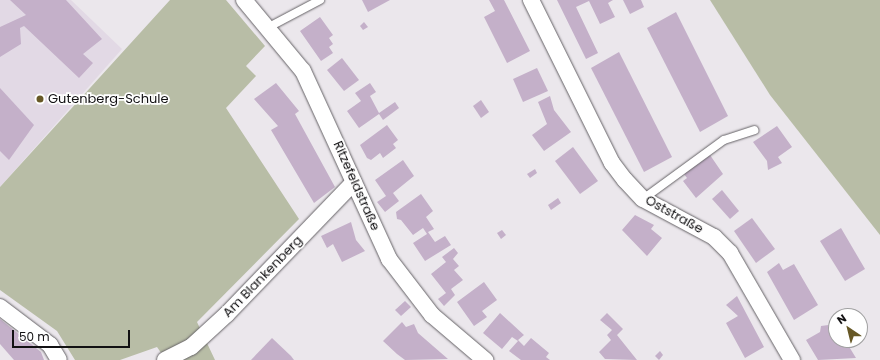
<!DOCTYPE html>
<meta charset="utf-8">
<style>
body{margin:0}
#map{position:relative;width:880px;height:360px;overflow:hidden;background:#ebe7ec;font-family:Poppins,sans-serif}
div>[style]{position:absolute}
.built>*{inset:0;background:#e2d9e5}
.green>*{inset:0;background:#b8bda6}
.building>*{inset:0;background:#c4b0c9}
.roads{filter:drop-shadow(0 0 1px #656266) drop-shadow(0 0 1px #656266)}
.lane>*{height:8px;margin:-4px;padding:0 4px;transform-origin:4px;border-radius:4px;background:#fff}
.street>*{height:16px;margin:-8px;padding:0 8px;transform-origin:8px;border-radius:8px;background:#fff}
.dots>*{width:11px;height:11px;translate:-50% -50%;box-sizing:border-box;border:2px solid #fff;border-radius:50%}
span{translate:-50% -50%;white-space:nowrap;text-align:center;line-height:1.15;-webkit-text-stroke:3.5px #fff;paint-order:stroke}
.poi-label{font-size:13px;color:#121113}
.left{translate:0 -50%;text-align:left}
.street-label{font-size:13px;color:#121113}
.north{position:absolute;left:828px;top:308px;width:40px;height:40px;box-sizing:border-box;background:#fff;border:1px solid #a0a0a1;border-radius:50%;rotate:325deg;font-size:11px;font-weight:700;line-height:16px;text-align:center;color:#121113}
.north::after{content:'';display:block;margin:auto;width:14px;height:18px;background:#675826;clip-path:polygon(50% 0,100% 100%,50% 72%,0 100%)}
.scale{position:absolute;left:12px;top:330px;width:118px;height:18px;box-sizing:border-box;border:2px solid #121113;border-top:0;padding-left:5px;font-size:12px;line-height:14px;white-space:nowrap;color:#121113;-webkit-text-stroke:3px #fff;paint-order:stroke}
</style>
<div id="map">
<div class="built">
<div style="clip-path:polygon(0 0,71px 0,122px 49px,0 187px)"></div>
</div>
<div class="green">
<div style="clip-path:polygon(170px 0,226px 0,265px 46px,246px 66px,256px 76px,226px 108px,299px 219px,197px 322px,215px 360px,166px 360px,157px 347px,120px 360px,75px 360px,57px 331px,0 290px,0 187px)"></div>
<div style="clip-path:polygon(710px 0,880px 0,880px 235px,770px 95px)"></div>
</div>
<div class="building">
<div style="clip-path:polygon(10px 0,66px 0,102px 39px,83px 54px,93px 63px,79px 78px,24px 26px,20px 28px,21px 44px,0 57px,0 27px,26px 15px)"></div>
<div style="clip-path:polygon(362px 0,390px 0,368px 12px)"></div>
<div style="clip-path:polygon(489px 0,504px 0,530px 51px,507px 63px,484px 17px,495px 11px)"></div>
<div style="clip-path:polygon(557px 0,613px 0,608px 3px,615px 17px,600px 24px,589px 1px,576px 7px,598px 53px,586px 59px)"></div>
<div style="clip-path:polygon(623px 0,641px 0,644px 7px,630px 14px)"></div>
<div style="clip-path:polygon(676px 12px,728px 116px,700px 132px,647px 28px)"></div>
<div style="clip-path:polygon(320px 17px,333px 35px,329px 38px,333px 44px,329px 47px,333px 53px,321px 61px,300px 31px)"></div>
<div style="clip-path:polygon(364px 22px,368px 27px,363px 30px,360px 26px)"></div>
<div style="clip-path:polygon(619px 52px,672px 157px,644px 172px,591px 68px)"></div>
<div style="clip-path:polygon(342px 58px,359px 80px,344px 91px,327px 70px)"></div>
<div style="clip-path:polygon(537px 68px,548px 91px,523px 102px,513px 79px)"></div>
<div style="clip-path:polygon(276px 83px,299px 111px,295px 114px,335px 187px,314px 203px,271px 130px,278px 126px,254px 99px)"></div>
<div style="clip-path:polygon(370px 83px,376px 92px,370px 96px,379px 113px,395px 102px,399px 108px,383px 120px,379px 114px,359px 128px,347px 111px,361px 101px,355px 93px)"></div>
<div style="clip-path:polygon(0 88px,34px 125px,9px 160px,0 151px)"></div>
<div style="clip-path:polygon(550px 96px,554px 110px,571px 132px,544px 151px,532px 135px,547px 124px,538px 102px)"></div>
<div style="clip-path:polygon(481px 100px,489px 112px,481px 118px,473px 106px)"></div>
<div style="clip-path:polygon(387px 125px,398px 140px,393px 144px,396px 148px,383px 158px,380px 153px,371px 160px,367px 158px,360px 145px)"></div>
<div style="clip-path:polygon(777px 126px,792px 147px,778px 157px,782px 163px,768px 170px,767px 161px,753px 142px)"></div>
<div style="clip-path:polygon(573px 147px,598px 181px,580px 194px,555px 161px)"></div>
<div style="clip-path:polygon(710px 155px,723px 174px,696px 198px,683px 181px,687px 178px,684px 174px)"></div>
<div style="clip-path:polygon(403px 160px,414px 176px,393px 193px,399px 201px,385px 212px,377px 202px,386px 196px,375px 180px)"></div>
<div style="clip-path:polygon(535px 169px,537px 173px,530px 178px,527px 174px)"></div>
<div style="clip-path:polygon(722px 190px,739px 211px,730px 219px,712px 199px)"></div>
<div style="clip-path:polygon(421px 194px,433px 211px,426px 217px,434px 229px,428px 232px,435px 242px,445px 236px,451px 245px,425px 261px,413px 243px,427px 234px,423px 228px,413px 235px,401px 220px,397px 219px,396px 212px)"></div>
<div style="clip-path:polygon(558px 198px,561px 203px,551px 210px,548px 205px)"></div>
<div style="clip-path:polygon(635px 215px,654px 225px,651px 229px,662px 238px,647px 256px,622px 230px)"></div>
<div style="clip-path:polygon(752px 218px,775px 249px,756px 263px,734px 231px)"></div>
<div style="clip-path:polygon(351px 222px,356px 240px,365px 251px,342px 262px,333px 244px,327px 248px,321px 236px)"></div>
<div style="clip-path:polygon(841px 228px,865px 269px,845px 281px,820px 241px)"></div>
<div style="clip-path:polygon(502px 230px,506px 235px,501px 239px,497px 233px)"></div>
<div style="clip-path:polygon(454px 248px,458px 253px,453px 259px,459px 266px,454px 270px,463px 280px,451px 289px,455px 295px,444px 306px,438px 299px,446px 293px,431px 274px,446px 262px,442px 257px)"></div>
<div style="clip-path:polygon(779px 263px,783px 270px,794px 264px,818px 305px,794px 320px,767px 272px)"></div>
<div style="clip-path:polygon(484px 282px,497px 300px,482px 311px,487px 317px,474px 326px,457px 302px)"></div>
<div style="clip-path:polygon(737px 296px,764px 347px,745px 358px,726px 323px,738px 316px,726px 305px)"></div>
<div style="clip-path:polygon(405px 301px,411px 307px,401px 316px,395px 310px)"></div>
<div style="clip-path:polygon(500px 313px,524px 335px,518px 340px,524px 346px,531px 338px,549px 353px,546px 357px,550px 360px,521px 360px,509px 351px,518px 341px,512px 337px,502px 349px,483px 333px)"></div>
<div style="clip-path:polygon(607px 313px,623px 329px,617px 335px,637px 360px,605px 359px,599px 352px,611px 340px,607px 335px,612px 330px,600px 320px)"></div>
<div style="clip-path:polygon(0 319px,41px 352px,44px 360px,14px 360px,0 344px)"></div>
<div style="clip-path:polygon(402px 322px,406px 327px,414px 324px,418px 333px,448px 359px,405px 360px,397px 354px,383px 341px)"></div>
<div style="clip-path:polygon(836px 324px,836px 340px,845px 340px,856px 358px,818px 360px,806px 340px,820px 332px,821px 326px)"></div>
<div style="clip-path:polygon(272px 338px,291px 356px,294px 360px,251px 360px)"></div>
<div style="clip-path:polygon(660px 351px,663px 355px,659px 360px,655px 356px)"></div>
</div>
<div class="roads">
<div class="lane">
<div style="left:267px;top:28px;width:60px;rotate:-27.8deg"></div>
<div style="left:643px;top:199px;width:100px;rotate:-36.1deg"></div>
<div style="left:724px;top:140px;width:32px;rotate:-18deg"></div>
</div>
<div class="street">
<div style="left:244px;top:0;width:92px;rotate:50.3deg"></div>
<div style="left:303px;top:71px;width:207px;rotate:65.4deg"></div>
<div style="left:389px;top:259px;width:71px;rotate:52.5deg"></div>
<div style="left:432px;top:315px;width:70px;rotate:40.3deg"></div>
<div style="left:531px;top:0;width:182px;rotate:63.6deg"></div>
<div style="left:612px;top:163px;width:21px;rotate:53deg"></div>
<div style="left:625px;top:180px;width:26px;rotate:47deg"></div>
<div style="left:643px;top:199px;width:81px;rotate:28.2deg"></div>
<div style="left:714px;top:237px;width:23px;rotate:45deg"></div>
<div style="left:730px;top:253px;width:124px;rotate:59.9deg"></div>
<div style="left:0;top:307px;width:63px;rotate:37.2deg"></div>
<div style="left:50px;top:345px;width:17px;rotate:59deg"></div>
<div style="left:165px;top:360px;width:29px;rotate:-27deg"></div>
<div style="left:191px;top:347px;width:49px;rotate:-42.5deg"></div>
<div style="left:227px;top:314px;width:182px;rotate:-46.1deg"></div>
</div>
</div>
<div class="dots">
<div style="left:40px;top:99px;background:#675826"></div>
</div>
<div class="poi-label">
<span class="left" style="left:48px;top:99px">Gutenberg-Schule</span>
</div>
<div class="street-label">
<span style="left:356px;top:186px;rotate:66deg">Ritzefeldstraße</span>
<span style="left:674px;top:215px;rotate:29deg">Oststraße</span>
<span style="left:263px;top:277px;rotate:-46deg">Am Blankenberg</span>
</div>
<div class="north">N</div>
<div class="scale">50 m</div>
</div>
